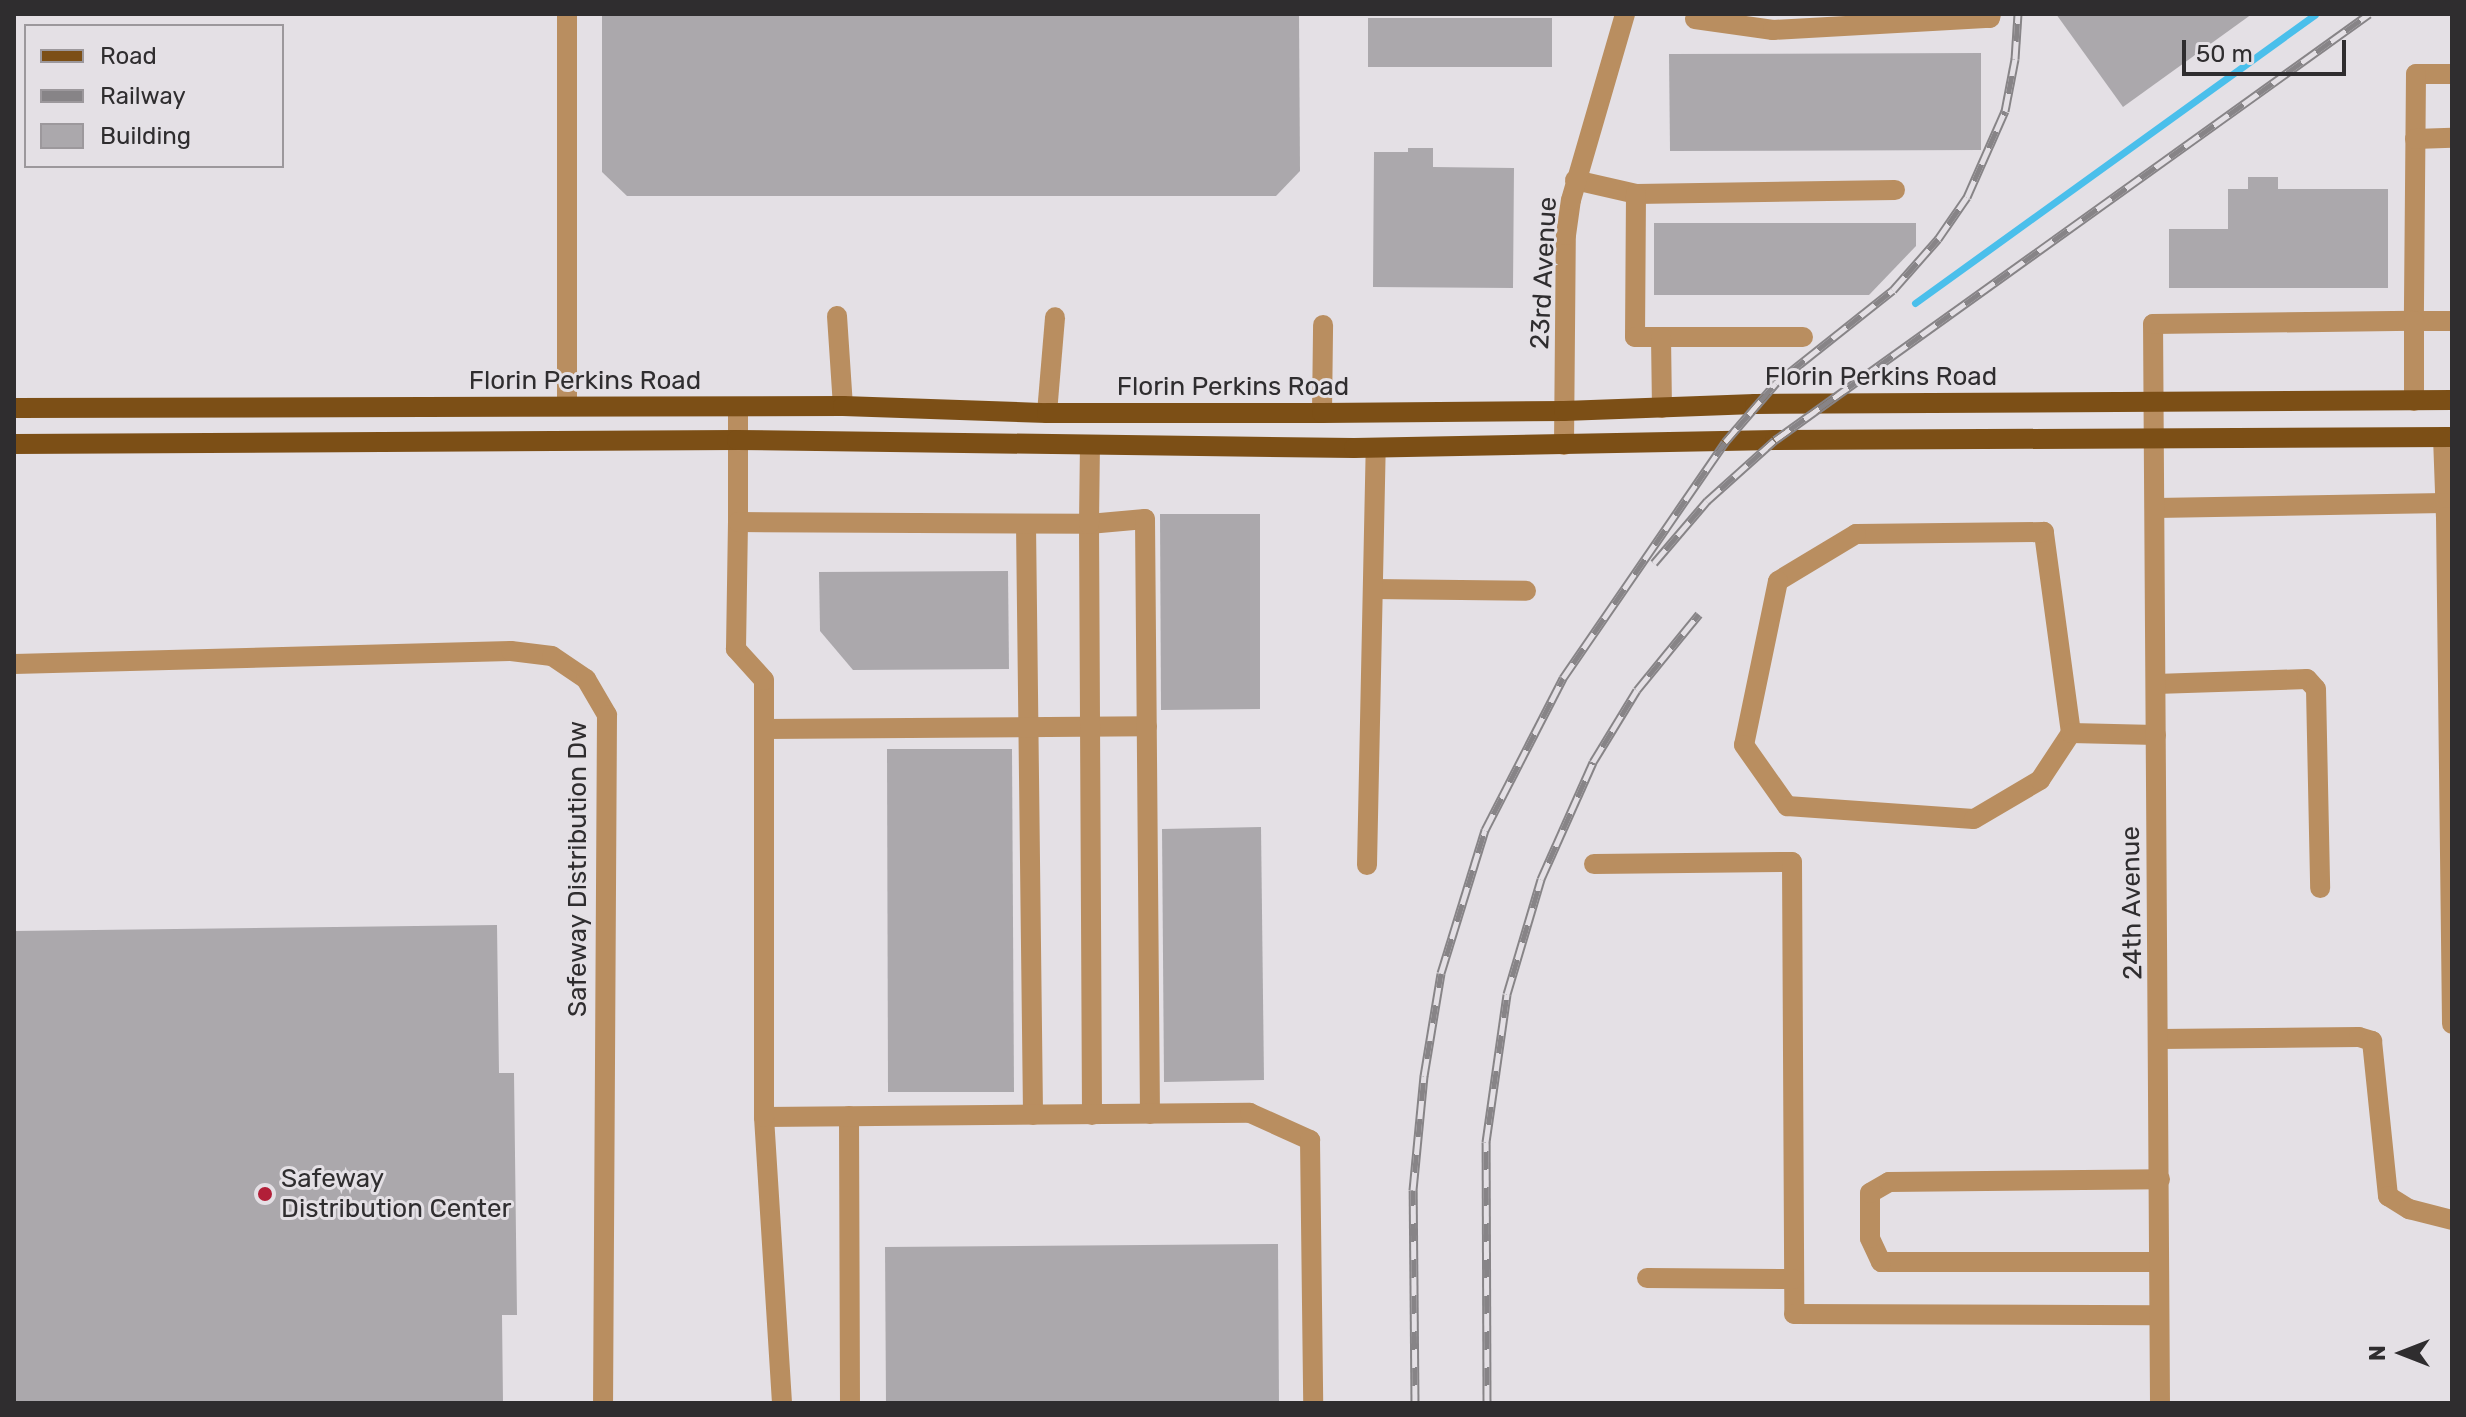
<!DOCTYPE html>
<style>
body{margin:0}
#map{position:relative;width:2466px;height:1417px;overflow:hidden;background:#e4e0e5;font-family:Rubik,sans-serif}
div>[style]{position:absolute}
.stream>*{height:7px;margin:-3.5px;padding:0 3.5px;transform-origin:3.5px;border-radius:3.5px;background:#4abfeb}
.building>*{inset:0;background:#aba8ac}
.minor>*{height:20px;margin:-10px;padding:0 10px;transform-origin:10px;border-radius:10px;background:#b98e60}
.major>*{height:20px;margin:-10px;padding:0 10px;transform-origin:10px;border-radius:10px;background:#7c4f16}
.rail>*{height:9px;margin-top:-4.5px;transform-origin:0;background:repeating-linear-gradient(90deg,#e4e0e5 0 18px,#878487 0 36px);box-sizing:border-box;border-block:2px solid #878487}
.dots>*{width:22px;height:22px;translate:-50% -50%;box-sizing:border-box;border:4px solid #e4e0e5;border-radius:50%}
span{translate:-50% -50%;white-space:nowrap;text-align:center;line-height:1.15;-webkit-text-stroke:6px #e4e0e5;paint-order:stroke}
.street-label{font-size:26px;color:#2f2d2f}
.poi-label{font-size:26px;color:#2f2d2f}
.left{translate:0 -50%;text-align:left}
.frame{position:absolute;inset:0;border:16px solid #2f2d2f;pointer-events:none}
.legend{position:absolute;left:24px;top:24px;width:260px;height:144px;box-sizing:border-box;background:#e4e0e5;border:2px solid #9c989c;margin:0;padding:10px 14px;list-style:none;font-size:24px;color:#2f2d2f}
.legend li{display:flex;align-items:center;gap:16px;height:40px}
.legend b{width:40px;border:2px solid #9c989c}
.north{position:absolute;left:2362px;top:1313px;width:80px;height:80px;-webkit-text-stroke:6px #e4e0e5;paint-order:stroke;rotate:270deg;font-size:22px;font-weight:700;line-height:32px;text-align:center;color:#2f2d2f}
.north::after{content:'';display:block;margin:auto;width:28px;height:36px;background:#2f2d2f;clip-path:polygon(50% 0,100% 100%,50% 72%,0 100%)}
.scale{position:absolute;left:2182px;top:40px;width:164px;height:36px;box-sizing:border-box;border:4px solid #2f2d2f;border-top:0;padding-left:10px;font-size:24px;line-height:28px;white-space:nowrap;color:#2f2d2f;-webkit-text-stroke:6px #e4e0e5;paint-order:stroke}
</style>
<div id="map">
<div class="stream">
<div style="left:1915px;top:303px;width:493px;rotate:-35.8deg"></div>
</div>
<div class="building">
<div style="clip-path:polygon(602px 14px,1299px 14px,1300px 171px,1276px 196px,627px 196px,602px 172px)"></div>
<div style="clip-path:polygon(2056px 14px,2252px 14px,2123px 107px)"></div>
<div style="clip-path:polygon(1368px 18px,1552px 18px,1552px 67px,1368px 67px)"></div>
<div style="clip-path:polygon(1981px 53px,1981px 150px,1670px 151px,1669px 54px)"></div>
<div style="clip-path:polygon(1408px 148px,1433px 148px,1433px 167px,1514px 168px,1513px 288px,1373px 287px,1374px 152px,1408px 152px)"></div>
<div style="clip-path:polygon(2248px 177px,2278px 177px,2278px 189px,2388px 189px,2388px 288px,2169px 288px,2169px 229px,2228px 229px,2228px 189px,2248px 189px)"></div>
<div style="clip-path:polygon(1654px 223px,1916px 223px,1916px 246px,1869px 295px,1654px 295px)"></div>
<div style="clip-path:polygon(1160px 514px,1260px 514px,1260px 709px,1161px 710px)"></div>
<div style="clip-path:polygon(1008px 571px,1009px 669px,853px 670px,820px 631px,819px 572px)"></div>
<div style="clip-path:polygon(887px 749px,1012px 749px,1014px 1092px,888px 1092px)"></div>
<div style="clip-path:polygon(1261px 827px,1264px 1080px,1164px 1082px,1162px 829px)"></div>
<div style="clip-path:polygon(497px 925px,499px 1073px,514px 1073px,517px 1315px,502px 1315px,503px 1403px,14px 1403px,14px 931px)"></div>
<div style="clip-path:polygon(1278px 1244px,1279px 1403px,886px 1403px,885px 1247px)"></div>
</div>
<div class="minor">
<div style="left:567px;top:14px;width:391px;rotate:90deg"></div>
<div style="left:1695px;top:19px;width:79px;rotate:8deg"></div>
<div style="left:1773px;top:30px;width:217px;rotate:-3.2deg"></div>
<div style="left:1990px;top:18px;width:4px;rotate:-76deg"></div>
<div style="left:2452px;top:74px;width:36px;rotate:180deg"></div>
<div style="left:2416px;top:74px;width:247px;rotate:90.5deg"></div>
<div style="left:2414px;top:321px;width:38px"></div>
<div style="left:2415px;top:139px;width:37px;rotate:-2deg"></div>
<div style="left:1575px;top:180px;width:63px;rotate:12.9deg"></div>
<div style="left:1636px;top:194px;width:259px;rotate:-0.9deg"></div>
<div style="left:1636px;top:194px;width:143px;rotate:90.4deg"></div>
<div style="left:1635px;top:337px;width:168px"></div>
<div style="left:837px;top:316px;width:90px;rotate:86.2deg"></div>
<div style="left:1661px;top:337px;width:71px;rotate:89.2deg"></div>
<div style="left:738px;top:407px;width:115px;rotate:90deg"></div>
<div style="left:1047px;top:413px;width:96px;rotate:-85.2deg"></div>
<div style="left:1322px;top:413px;width:88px;rotate:-89.3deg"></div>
<div style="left:2443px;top:437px;width:80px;rotate:87.9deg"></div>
<div style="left:1564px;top:445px;width:210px;rotate:-89.5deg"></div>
<div style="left:1566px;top:235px;width:35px;rotate:-82deg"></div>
<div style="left:1571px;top:200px;width:194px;rotate:-73.8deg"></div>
<div style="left:2156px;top:508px;width:288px;rotate:-1deg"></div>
<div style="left:2446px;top:517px;width:507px;rotate:89.32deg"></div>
<div style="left:1026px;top:524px;width:591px;rotate:89.32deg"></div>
<div style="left:1373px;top:589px;width:153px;rotate:0.7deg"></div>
<div style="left:14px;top:664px;width:497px;rotate:-1.5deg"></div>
<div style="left:511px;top:651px;width:41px;rotate:7deg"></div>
<div style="left:552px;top:656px;width:41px;rotate:34.1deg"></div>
<div style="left:586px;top:679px;width:42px;rotate:59.7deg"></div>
<div style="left:607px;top:715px;width:688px;rotate:90.33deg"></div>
<div style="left:2156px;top:684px;width:151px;rotate:-1.9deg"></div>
<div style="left:2307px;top:679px;width:13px;rotate:48deg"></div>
<div style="left:2316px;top:689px;width:199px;rotate:88.8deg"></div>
<div style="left:764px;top:729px;width:383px;rotate:-0.4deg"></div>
<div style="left:2071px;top:733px;width:203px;rotate:-97.7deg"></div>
<div style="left:2044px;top:532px;width:188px;rotate:179.4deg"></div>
<div style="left:1856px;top:534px;width:91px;rotate:148.9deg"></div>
<div style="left:1778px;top:581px;width:167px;rotate:101.7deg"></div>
<div style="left:1744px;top:745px;width:75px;rotate:54.8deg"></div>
<div style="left:1787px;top:806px;width:187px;rotate:4deg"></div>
<div style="left:1974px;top:819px;width:77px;rotate:-30.6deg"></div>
<div style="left:2040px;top:780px;width:56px;rotate:-56.6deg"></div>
<div style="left:2071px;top:733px;width:85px;rotate:1.3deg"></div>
<div style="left:1594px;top:864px;width:198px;rotate:-0.6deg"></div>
<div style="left:1792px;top:862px;width:452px;rotate:89.7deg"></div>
<div style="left:1794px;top:1314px;width:365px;rotate:0.2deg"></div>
<div style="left:1367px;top:865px;width:417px;rotate:-88.8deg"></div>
<div style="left:2160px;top:1039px;width:199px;rotate:-0.6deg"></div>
<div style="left:2359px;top:1037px;width:14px;rotate:17deg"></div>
<div style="left:2372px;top:1041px;width:156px;rotate:84.1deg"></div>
<div style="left:2388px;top:1196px;width:25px;rotate:32deg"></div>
<div style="left:2409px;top:1209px;width:44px;rotate:14.3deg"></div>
<div style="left:1092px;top:1115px;width:591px;rotate:-90.29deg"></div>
<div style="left:1089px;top:524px;width:56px;rotate:-5.1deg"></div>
<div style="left:1145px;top:519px;width:595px;rotate:89.52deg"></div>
<div style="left:849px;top:1116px;width:287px;rotate:89.8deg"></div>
<div style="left:764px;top:1117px;width:486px;rotate:-0.5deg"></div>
<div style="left:1250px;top:1113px;width:66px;rotate:24.2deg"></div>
<div style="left:1310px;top:1140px;width:263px;rotate:89.3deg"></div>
<div style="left:2159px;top:1262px;width:278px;rotate:180deg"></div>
<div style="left:1881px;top:1262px;width:26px;rotate:-115deg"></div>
<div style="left:1870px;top:1238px;width:45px;rotate:-90deg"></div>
<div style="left:1870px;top:1193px;width:22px;rotate:-30deg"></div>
<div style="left:1889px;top:1182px;width:271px;rotate:-0.6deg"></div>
<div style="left:1647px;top:1278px;width:146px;rotate:0.4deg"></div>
<div style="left:782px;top:1403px;width:287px;rotate:-93.6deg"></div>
<div style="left:764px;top:1117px;width:437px;rotate:-90deg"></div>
<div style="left:764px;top:680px;width:42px;rotate:-132.1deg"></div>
<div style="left:736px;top:649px;width:127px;rotate:-89.1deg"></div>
<div style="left:738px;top:522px;width:351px;rotate:0.3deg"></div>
<div style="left:1089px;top:524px;width:77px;rotate:-89.3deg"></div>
<div style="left:2160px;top:1403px;width:1079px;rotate:-90.37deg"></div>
<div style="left:2153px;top:324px;width:261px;rotate:-0.7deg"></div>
<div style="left:2414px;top:321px;width:80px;rotate:90deg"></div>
</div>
<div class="major">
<div style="left:14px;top:408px;width:829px;rotate:-0.14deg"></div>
<div style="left:843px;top:406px;width:204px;rotate:2deg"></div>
<div style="left:1047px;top:413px;width:275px"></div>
<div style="left:1322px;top:413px;width:242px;rotate:-0.5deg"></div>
<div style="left:1564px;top:411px;width:191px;rotate:-2.1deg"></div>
<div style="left:1755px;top:404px;width:697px;rotate:-0.33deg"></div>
<div style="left:14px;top:444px;width:723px;rotate:-0.32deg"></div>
<div style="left:737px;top:440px;width:617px;rotate:0.74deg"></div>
<div style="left:1354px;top:448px;width:421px;rotate:-1.1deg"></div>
<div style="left:1775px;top:440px;width:677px;rotate:-0.25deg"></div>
</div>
<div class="rail">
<div style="left:1654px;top:563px;width:82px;rotate:-49.5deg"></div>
<div style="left:1707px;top:501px;width:91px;rotate:-41.9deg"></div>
<div style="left:1775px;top:440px;width:731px;rotate:-35.65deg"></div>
<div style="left:1415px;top:1403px;width:213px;rotate:-90.5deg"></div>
<div style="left:1413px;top:1190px;width:115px;rotate:-84.5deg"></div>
<div style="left:1424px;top:1076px;width:104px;rotate:-80.6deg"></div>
<div style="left:1441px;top:973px;width:150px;rotate:-72.9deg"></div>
<div style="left:1485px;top:830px;width:171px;rotate:-62.8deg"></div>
<div style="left:1563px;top:678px;width:286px;rotate:-55.5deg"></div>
<div style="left:1725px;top:442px;width:78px;rotate:-49.2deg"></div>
<div style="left:1776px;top:383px;width:149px;rotate:-38.5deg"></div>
<div style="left:1893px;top:290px;width:68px;rotate:-48.6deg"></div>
<div style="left:1938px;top:239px;width:51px;rotate:-55.4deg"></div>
<div style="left:1967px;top:197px;width:94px;rotate:-66.2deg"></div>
<div style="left:2005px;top:111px;width:53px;rotate:-79.1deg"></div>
<div style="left:2015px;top:59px;width:45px;rotate:-86.2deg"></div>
<div style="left:1487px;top:1403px;width:261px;rotate:-90.2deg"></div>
<div style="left:1486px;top:1142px;width:149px;rotate:-81.9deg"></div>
<div style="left:1507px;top:994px;width:120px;rotate:-73.5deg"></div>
<div style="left:1541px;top:879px;width:128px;rotate:-66deg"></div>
<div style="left:1593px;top:762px;width:84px;rotate:-58.6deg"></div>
<div style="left:1637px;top:690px;width:98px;rotate:-50.8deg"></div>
</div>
<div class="dots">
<div style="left:265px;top:1194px;background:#b21f38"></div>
</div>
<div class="street-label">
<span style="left:1544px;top:273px;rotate:-87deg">23rd Avenue</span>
<span style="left:1881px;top:377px">Florin Perkins Road</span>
<span style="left:585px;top:381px">Florin Perkins Road</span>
<span style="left:1233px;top:387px">Florin Perkins Road</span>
<span style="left:578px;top:869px;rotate:-90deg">Safeway Distribution Dw</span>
<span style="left:2132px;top:903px;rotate:-91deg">24th Avenue</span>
</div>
<div class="poi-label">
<span class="left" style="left:281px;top:1194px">Safeway<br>Distribution Center</span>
</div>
<div class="frame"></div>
<ul class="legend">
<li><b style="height:10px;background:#7c4f16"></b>Road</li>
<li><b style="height:10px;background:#878487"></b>Railway</li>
<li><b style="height:22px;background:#aba8ac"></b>Building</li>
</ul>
<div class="north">N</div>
<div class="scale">50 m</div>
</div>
